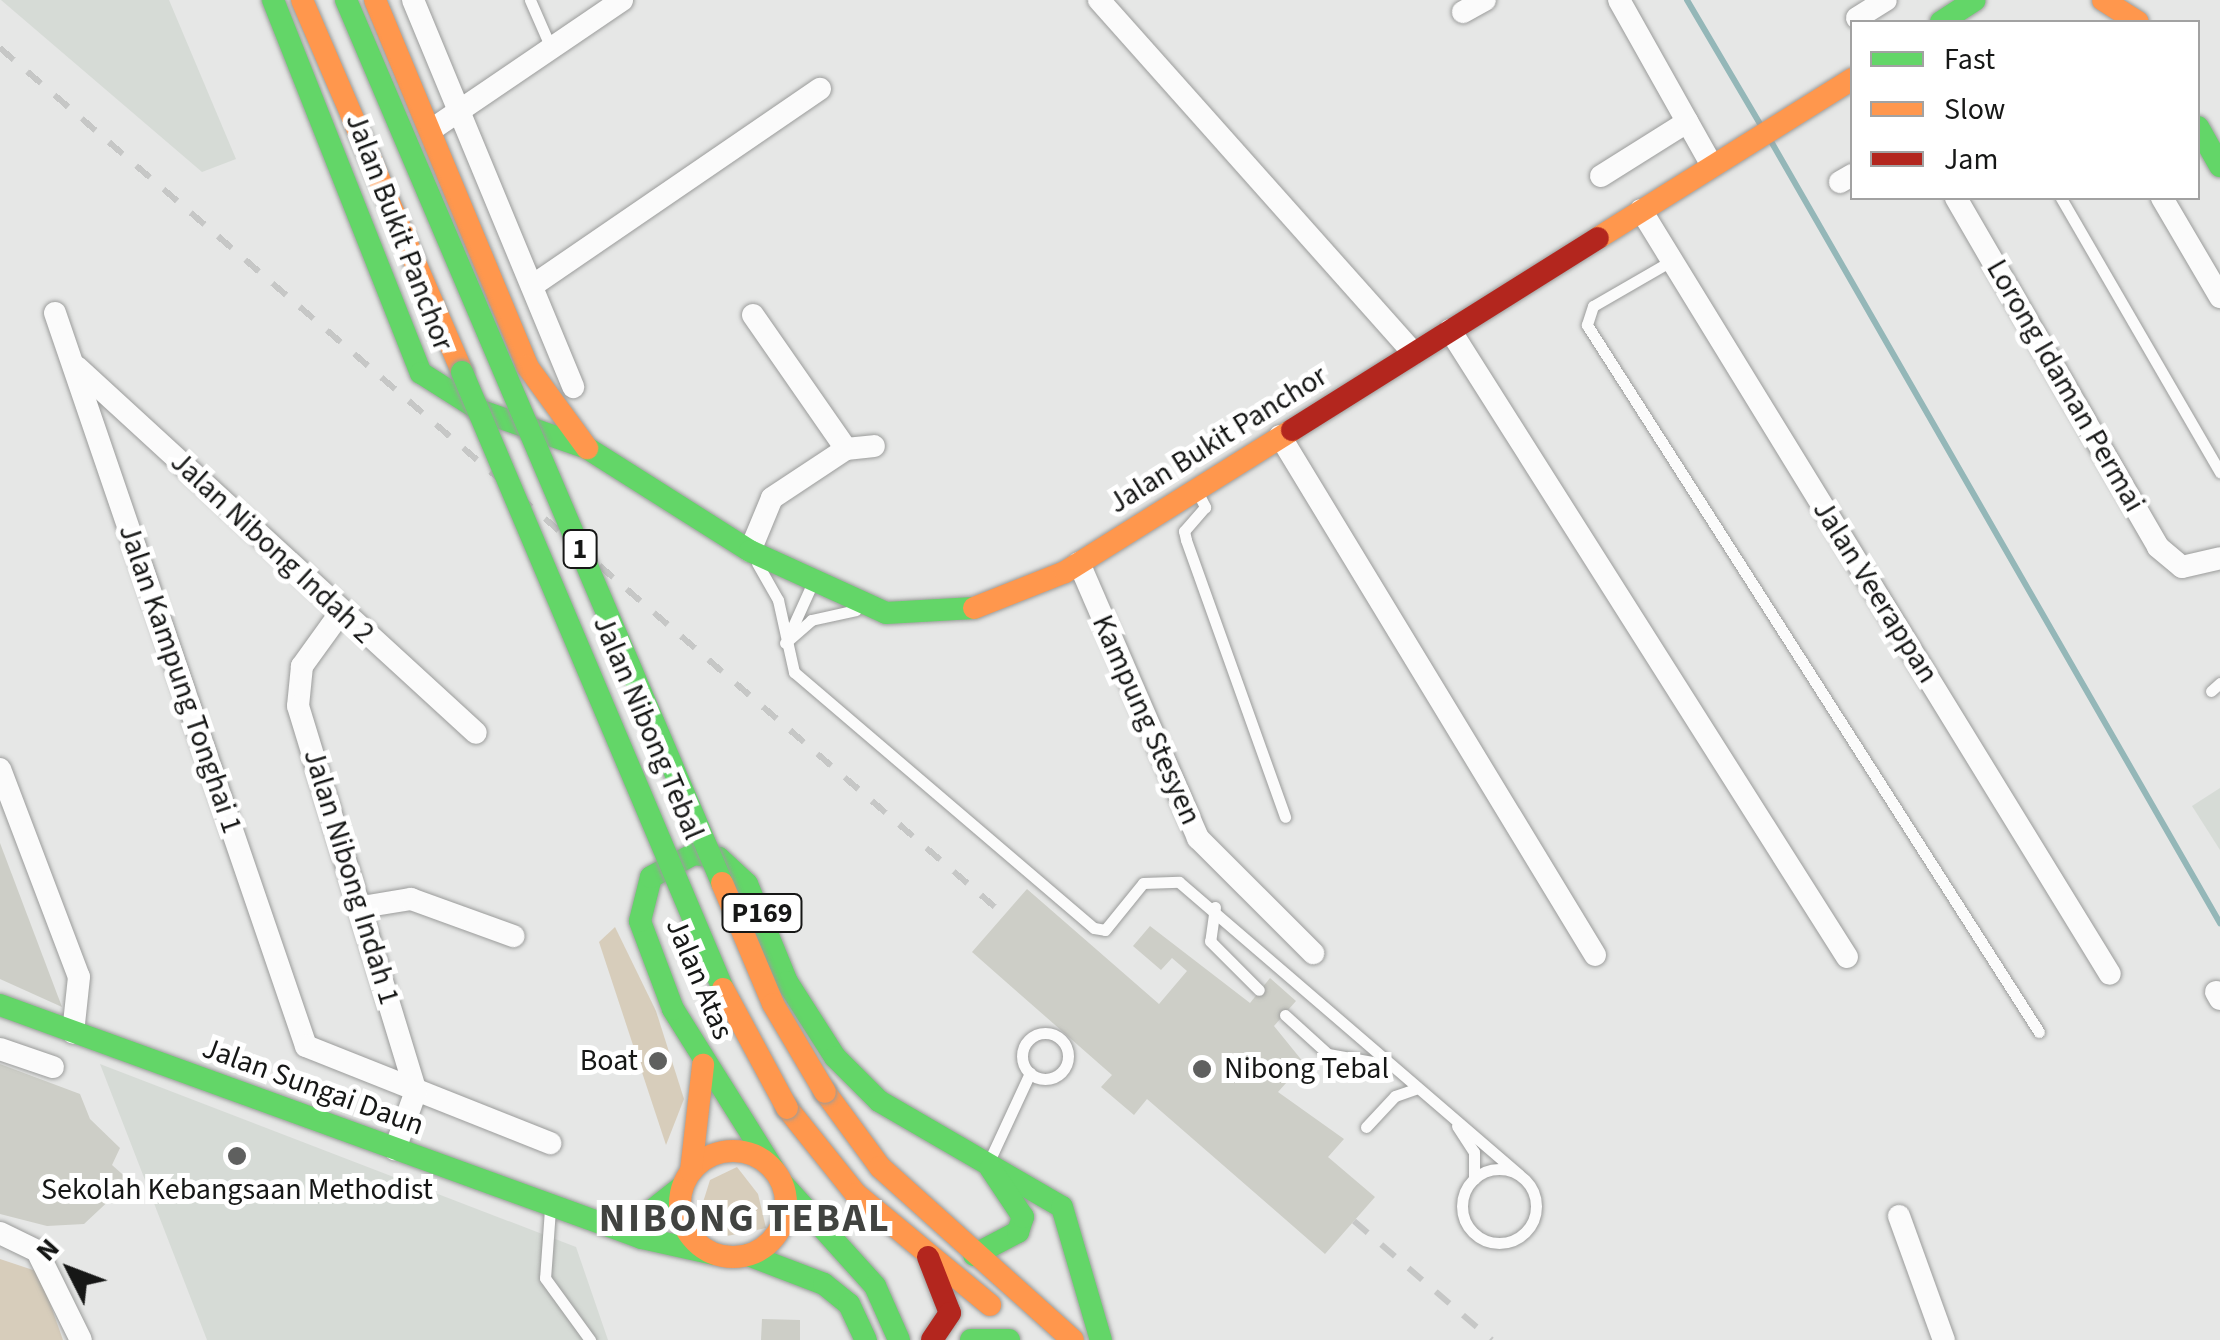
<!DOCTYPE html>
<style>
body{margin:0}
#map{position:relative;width:2220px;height:1340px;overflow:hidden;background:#e6e7e6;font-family:"Source Sans 3",sans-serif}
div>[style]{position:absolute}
.built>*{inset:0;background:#d6dbd6}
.green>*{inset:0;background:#d7cdbb}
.stream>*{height:6px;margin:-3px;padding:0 3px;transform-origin:3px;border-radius:3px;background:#94b7b8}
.building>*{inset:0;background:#cdcec7}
.roads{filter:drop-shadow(0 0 2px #9b9c9b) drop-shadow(0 0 2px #9b9c9b)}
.lane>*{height:11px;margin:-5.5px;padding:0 5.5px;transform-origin:5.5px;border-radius:5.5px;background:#fbfbfb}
.lane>.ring{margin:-5.5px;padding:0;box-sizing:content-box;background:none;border:11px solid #fbfbfb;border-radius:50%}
.street>*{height:22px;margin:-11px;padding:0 11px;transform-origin:11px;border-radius:11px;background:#fbfbfb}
.fast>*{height:22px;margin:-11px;padding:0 11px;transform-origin:11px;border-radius:11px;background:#63d668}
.slow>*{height:22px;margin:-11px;padding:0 11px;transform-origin:11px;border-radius:11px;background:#ff974d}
.slow>.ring{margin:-11px;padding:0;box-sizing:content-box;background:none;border:22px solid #ff974d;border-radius:50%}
.jam>*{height:22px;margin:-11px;padding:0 11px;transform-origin:11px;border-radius:11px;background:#b3261e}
.rail>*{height:6px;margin-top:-3px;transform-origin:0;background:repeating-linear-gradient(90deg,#c6c7c6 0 18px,transparent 0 36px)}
.bridges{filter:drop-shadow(0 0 2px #9b9c9b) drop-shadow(0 0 2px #9b9c9b)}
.fast-bridge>*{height:22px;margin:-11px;padding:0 11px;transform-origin:11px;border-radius:11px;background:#63d668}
.slow-bridge>*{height:22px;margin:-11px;padding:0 11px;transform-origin:11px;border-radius:11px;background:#ff974d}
.dots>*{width:28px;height:28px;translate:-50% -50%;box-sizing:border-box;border:5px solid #fff;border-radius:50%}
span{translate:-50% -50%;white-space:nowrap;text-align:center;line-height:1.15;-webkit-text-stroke:10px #fff;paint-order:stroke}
.shield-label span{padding:2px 8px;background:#fff;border:2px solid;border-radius:8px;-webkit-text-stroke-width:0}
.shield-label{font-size:28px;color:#161716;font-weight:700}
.street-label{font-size:30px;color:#161716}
.poi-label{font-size:30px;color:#161716}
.right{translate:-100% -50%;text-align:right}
.left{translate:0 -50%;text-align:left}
.district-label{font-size:40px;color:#414340;font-weight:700;letter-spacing:2.5px}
.legend{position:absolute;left:1850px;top:20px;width:350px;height:180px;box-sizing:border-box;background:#fff;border:2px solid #a2a2a2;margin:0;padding:12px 18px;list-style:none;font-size:30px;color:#161716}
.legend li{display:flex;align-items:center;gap:20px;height:50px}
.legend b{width:50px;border:2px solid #a2a2a2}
.north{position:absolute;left:20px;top:1220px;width:100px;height:100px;-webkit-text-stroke:8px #fff;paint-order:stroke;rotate:312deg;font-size:28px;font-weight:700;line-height:40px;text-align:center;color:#161716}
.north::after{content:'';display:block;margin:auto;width:35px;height:45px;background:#161716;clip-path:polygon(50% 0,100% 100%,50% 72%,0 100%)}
</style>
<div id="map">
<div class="built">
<div style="clip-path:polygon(1px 0,169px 0,236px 159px,202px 172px)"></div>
<div style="clip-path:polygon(2220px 788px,2220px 850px,2192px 806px)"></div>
<div style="clip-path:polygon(100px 1064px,576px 1247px,608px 1340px,207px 1340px)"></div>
</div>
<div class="green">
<div style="clip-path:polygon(615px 927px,656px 1011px,684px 1099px,666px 1145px,599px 942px)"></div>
<div style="clip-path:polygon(737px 1167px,758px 1194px,766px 1228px,727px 1236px,699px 1215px,710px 1180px)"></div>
<div style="clip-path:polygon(0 1259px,39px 1272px,63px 1340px,0 1340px)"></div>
</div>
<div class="stream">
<div style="left:1687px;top:0;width:144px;rotate:59.5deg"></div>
<div style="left:1772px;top:143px;width:900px;rotate:60.13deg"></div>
</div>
<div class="building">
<div style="clip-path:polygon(0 843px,62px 1007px,0 979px)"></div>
<div style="clip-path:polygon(1027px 889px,1159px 1004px,1187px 971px,1172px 958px,1161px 970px,1133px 946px,1150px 926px,1250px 1003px,1270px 978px,1296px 1001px,1274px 1026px,1304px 1063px,1278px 1092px,1344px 1139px,1328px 1157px,1375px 1197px,1325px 1254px,1147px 1099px,1134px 1115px,1101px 1087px,1112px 1075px,972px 952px)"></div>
<div style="clip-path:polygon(0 1064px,80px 1094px,90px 1119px,120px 1148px,112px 1165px,130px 1181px,84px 1224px,47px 1226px,0 1214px)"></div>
<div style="clip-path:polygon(762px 1319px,800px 1320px,800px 1340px,761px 1340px)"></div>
</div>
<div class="roads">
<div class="lane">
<div style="left:530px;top:0;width:52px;rotate:66.4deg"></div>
<div style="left:2061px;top:198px;width:317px;rotate:59.9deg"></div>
<div style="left:1671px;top:261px;width:90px;rotate:150deg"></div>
<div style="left:1593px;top:306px;width:20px;rotate:108deg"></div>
<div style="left:1587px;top:325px;width:839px;rotate:57.41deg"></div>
<div style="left:1198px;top:493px;width:16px;rotate:63deg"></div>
<div style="left:1205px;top:507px;width:32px;rotate:131deg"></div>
<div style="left:1184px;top:531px;width:9px;rotate:77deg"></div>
<div style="left:1186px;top:540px;width:294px;rotate:70.3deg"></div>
<div style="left:757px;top:563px;width:43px;rotate:60.4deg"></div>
<div style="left:778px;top:600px;width:74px;rotate:77.5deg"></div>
<div style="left:794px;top:672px;width:394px;rotate:40.5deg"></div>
<div style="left:1094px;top:928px;width:11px;rotate:10deg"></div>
<div style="left:1105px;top:930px;width:60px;rotate:-51deg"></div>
<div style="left:1143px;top:883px;width:36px;rotate:-2deg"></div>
<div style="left:1179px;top:882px;width:448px;rotate:40.7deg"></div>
<div style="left:789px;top:635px;width:56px;rotate:-65.7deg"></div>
<div style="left:785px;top:643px;width:35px;rotate:-41deg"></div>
<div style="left:811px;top:620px;width:46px;rotate:-12.5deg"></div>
<div style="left:2211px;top:691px;width:12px;rotate:-42deg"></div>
<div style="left:1215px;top:907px;width:34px;rotate:98deg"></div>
<div style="left:1210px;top:941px;width:69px;rotate:45deg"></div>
<div style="left:1285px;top:1015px;width:58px;rotate:42.2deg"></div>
<div style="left:1328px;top:1054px;width:63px;rotate:10.1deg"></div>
<div class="ring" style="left:1022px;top:1033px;width:35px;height:35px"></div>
<div style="left:1457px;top:1126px;width:31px;rotate:57deg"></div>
<div style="left:1474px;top:1152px;width:27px;rotate:90deg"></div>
<div style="left:1366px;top:1127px;width:42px;rotate:-46.9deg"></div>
<div style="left:1395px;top:1096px;width:21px;rotate:-19deg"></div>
<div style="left:991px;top:1157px;width:93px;rotate:-65.1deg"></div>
<div class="ring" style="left:1462px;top:1169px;width:63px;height:63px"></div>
<div style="left:550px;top:1209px;width:69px;rotate:94.1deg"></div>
<div style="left:545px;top:1278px;width:77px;rotate:54deg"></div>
</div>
<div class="street">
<div style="left:413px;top:0;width:419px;rotate:67.5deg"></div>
<div style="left:1099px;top:0;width:473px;rotate:48.3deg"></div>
<div style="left:1619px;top:0;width:188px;rotate:60.7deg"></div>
<div style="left:1463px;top:12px;width:25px;rotate:-29deg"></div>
<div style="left:1857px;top:18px;width:34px;rotate:-32deg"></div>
<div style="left:431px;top:130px;width:231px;rotate:-34.2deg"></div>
<div style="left:1601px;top:176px;width:102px;rotate:-32.1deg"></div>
<div style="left:1840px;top:182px;width:14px;rotate:-30deg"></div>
<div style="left:1956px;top:198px;width:403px;rotate:59.9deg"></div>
<div style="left:2158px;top:547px;width:31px;rotate:40deg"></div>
<div style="left:2182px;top:567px;width:39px;rotate:-13deg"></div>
<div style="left:2162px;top:198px;width:115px;rotate:59.6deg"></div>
<div style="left:1641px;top:210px;width:896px;rotate:58.46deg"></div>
<div style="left:532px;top:286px;width:349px;rotate:-34.4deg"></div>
<div style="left:55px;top:313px;width:775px;rotate:71.1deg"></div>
<div style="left:306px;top:1046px;width:263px;rotate:21.7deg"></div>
<div style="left:753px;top:315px;width:163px;rotate:55.2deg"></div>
<div style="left:1450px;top:330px;width:742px;rotate:57.66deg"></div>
<div style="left:77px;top:367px;width:541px;rotate:42.53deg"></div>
<div style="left:1280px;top:436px;width:607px;rotate:58.74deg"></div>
<div style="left:750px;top:551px;width:57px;rotate:-67.5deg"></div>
<div style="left:772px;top:498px;width:89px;rotate:-33.5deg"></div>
<div style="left:846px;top:449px;width:28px;rotate:-6deg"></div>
<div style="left:1079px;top:563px;width:300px;rotate:66.6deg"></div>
<div style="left:1198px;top:838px;width:163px;rotate:45deg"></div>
<div style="left:341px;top:612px;width:67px;rotate:125.8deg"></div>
<div style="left:302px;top:666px;width:40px;rotate:95.7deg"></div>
<div style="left:298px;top:706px;width:403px;rotate:73deg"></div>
<div style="left:416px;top:1091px;width:62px;rotate:109.9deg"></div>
<div style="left:0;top:769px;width:222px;rotate:69.2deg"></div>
<div style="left:79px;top:977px;width:56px;rotate:96.1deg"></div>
<div style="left:362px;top:907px;width:50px;rotate:-9.3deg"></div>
<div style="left:411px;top:899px;width:109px;rotate:19.9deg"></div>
<div style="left:2216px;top:992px;width:8px;rotate:60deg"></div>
<div style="left:0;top:1049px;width:56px;rotate:18.8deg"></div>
<div style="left:1899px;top:1216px;width:132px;rotate:70.1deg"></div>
<div style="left:0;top:1233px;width:41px;rotate:25.9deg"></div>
<div style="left:37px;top:1251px;width:99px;rotate:63.7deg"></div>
</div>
<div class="fast">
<div style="left:273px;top:0;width:401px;rotate:68.4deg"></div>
<div style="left:421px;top:373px;width:71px;rotate:32.3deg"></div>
<div style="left:481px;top:411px;width:112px;rotate:19.2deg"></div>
<div style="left:587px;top:448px;width:193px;rotate:32.3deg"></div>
<div style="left:750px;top:551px;width:149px;rotate:24.5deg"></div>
<div style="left:886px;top:613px;width:88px;rotate:-3.3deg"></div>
<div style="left:1941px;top:22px;width:40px;rotate:-32.9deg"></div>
<div style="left:2198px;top:127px;width:45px;rotate:60.6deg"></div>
<div style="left:0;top:1005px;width:683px;rotate:19.95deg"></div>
<div style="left:642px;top:1238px;width:74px;rotate:12.5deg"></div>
<div style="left:774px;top:1170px;width:190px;rotate:-122.1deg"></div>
<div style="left:673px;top:1009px;width:94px;rotate:-110.6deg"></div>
<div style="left:640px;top:921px;width:45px;rotate:-76deg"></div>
<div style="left:651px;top:877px;width:49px;rotate:-28.1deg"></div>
<div style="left:694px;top:854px;width:25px;rotate:9deg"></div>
<div style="left:719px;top:858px;width:38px;rotate:43deg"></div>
<div style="left:747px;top:884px;width:106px;rotate:67.8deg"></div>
<div style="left:787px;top:982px;width:89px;rotate:57.4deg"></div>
<div style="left:835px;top:1057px;width:62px;rotate:45deg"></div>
<div style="left:879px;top:1101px;width:211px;rotate:30.1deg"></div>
<div style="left:1062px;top:1207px;width:139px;rotate:73.7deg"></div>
<div style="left:782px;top:1183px;width:139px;rotate:47.9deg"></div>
<div style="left:875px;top:1286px;width:59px;rotate:66deg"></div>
<div style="left:606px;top:1225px;width:40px;rotate:-13deg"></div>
<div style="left:645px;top:1216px;width:48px;rotate:-38.3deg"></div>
<div style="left:748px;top:1255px;width:81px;rotate:20.9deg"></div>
<div style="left:824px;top:1284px;width:32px;rotate:39deg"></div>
<div style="left:849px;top:1304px;width:40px;rotate:65deg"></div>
<div style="left:974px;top:1255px;width:50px;rotate:-27.6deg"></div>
<div style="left:1018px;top:1232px;width:16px;rotate:-72deg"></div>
<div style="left:1023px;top:1217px;width:58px;rotate:-123.7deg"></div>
<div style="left:971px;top:1340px;width:38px"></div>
</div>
<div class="slow">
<div style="left:302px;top:0;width:405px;rotate:66.7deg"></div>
<div style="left:375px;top:0;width:396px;rotate:67.4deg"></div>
<div style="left:527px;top:366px;width:102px;rotate:53.8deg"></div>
<div style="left:2103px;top:0;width:41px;rotate:32.2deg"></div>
<div style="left:1598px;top:238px;width:300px;rotate:-32deg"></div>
<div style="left:974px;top:608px;width:98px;rotate:-21.6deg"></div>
<div style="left:1065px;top:572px;width:268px;rotate:-32deg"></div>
<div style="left:825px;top:1092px;width:93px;rotate:53.7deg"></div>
<div style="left:880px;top:1167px;width:259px;rotate:41.9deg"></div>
<div style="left:787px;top:1108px;width:110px;rotate:51.3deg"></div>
<div style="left:856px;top:1194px;width:174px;rotate:39.6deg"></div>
<div class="ring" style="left:680px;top:1151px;width:84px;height:84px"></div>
<div style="left:691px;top:1171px;width:107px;rotate:-83.5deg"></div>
</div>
<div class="jam">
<div style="left:1292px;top:430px;width:361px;rotate:-32.1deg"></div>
<div style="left:928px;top:1257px;width:60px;rotate:68.6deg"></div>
<div style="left:950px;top:1313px;width:32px;rotate:124deg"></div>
</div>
</div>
<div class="rail">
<div style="left:0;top:48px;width:1327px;rotate:40.81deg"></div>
<div style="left:1354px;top:1221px;width:182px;rotate:40.8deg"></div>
</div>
<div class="bridges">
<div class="fast-bridge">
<div style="left:346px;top:0;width:960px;rotate:66.93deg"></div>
<div style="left:462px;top:372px;width:670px;rotate:67.07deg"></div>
</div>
<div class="slow-bridge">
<div style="left:722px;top:883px;width:131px;rotate:67.1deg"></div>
<div style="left:773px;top:1004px;width:102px;rotate:59.4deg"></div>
<div style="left:723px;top:989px;width:135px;rotate:61.7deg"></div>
</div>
</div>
<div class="dots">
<div style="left:658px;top:1061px;background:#5f605f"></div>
<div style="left:1202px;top:1069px;background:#5f605f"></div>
<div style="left:237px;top:1156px;background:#5f605f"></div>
</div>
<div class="shield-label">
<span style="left:580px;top:549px">1</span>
<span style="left:762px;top:913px">P169</span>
</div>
<div class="street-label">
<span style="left:399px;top:232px;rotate:69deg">Jalan Bukit Panchor</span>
<span style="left:2065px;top:386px;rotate:60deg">Lorong Idaman Permai</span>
<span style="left:1218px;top:440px;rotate:-32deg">Jalan Bukit Panchor</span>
<span style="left:272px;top:548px;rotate:43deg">Jalan Nibong Indah 2</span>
<span style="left:1875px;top:592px;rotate:58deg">Jalan Veerappan</span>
<span style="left:180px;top:679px;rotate:71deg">Jalan Kampung Tonghai 1</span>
<span style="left:1146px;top:720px;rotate:66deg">Kampung Stesyen</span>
<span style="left:648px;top:728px;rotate:67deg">Jalan Nibong Tebal</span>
<span style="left:351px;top:877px;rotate:73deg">Jalan Nibong Indah 1</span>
<span style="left:699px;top:979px;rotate:67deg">Jalan Atas</span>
<span style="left:313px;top:1087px;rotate:20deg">Jalan Sungai Daun</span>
</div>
<div class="poi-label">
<span class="right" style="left:638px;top:1061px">Boat</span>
<span class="left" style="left:1224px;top:1069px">Nibong Tebal</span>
<span style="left:237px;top:1190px">Sekolah Kebangsaan Methodist</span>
</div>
<div class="district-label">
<span style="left:745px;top:1219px">NIBONG TEBAL</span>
</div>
<ul class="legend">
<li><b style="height:12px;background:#63d668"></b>Fast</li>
<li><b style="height:12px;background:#ff974d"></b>Slow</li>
<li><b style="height:12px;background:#b3261e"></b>Jam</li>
</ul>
<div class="north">N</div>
</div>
